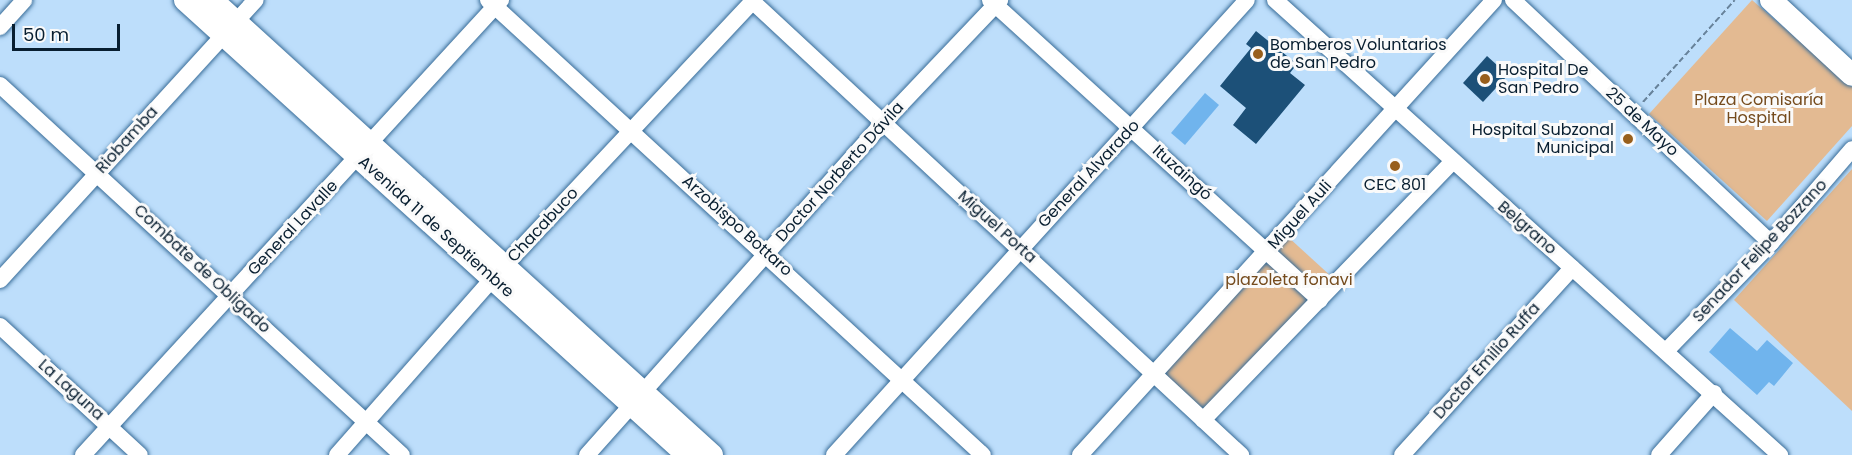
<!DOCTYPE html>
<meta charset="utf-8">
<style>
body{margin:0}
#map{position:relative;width:1852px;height:455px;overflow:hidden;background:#bddefb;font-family:Poppins,sans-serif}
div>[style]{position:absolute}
.green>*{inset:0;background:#e3ba92}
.water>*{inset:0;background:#70b4ed}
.building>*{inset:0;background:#1c5078}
.path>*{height:2px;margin-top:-1px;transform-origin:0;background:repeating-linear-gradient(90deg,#67829a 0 6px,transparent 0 9px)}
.roads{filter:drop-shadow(0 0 2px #386c98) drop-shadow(0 0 2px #386c98)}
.street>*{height:16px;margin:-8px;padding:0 8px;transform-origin:8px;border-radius:8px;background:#fff}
.secondary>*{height:22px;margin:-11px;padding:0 11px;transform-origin:11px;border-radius:11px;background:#fff}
.dots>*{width:16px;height:16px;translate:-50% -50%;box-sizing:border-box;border:3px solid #fafafa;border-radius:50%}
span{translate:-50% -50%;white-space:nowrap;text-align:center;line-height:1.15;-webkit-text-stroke:6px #fafafa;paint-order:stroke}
.poi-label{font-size:16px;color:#081e30}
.left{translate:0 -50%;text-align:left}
.right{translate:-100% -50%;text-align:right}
.park-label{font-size:16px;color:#754b1d}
.street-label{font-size:16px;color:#081e30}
.scale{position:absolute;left:12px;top:24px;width:108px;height:27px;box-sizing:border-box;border:3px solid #081e30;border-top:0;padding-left:8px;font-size:18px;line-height:21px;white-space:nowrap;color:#081e30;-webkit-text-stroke:4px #fafafa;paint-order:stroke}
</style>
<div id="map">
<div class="green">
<div style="clip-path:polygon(1752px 0,1852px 87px,1852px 126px,1767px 221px,1649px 114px)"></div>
<div style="clip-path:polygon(1852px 169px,1852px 411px,1734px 300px)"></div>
<div style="clip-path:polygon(1287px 236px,1333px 278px,1205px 415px,1158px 379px)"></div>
</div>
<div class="water">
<div style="clip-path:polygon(1205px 93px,1219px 105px,1185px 145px,1171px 133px)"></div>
<div style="clip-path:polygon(1730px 328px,1757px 351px,1767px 340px,1793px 363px,1774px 386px,1769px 382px,1757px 395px,1709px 352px)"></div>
</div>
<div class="building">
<div style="clip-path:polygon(1256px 31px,1297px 64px,1290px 73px,1305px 85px,1256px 144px,1233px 125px,1246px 108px,1220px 86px,1251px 48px,1246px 44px)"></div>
<div style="clip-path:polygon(1487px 56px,1508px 75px,1483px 102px,1463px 83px)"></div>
</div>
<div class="path">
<div style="left:1643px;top:102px;width:137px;rotate:-48deg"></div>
</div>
<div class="roads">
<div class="street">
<div style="left:488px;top:0;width:672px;rotate:42.59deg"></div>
<div style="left:751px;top:0;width:669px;rotate:42.88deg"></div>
<div style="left:990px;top:0;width:446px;rotate:42.3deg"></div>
<div style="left:1275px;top:0;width:680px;rotate:42.02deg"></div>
<div style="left:1513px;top:0;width:354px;rotate:43.3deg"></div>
<div style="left:0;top:27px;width:36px;rotate:-48deg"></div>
<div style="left:0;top:85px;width:546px;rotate:42.63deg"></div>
<div style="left:0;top:280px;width:379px;rotate:-47.6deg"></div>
<div style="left:0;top:326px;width:190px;rotate:42.7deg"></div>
<div style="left:1666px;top:351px;width:151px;rotate:-45.8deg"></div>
<div style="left:1771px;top:243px;width:124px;rotate:-49.2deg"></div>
<div style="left:1203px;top:420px;width:359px;rotate:-46deg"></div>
<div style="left:83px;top:455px;width:618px;rotate:-47.43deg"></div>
<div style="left:337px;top:455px;width:235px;rotate:-48.6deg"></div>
<div style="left:492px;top:279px;width:383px;rotate:-46.8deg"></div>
<div style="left:587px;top:455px;width:445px;rotate:-48.3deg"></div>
<div style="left:883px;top:123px;width:170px;rotate:-46.4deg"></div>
<div style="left:834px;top:455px;width:614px;rotate:-47.77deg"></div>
<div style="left:1080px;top:455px;width:615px;rotate:-47.7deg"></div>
<div style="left:1402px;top:455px;width:253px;rotate:-47.7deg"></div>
<div style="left:1659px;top:455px;width:83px;rotate:-48.4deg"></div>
</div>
<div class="secondary">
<div style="left:185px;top:0;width:678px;rotate:42.19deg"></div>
<div style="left:212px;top:0;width:676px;rotate:42.3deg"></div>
<div style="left:1771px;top:0;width:110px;rotate:42.8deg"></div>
</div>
</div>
<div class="dots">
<div style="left:1258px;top:54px;background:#985f1c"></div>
<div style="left:1485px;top:79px;background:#985f1c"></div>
<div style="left:1628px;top:139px;background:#985f1c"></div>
<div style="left:1395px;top:166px;background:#985f1c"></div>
</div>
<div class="poi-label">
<span class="left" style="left:1270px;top:54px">Bomberos Voluntarios<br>de San Pedro</span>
<span class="left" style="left:1498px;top:79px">Hospital De<br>San Pedro</span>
<span class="right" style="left:1614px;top:139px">Hospital Subzonal<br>Municipal</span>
<span style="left:1395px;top:185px">CEC 801</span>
</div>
<div class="park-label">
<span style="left:1759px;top:109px">Plaza Comisaría<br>Hospital</span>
<span style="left:1289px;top:280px">plazoleta fonavi</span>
</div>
<div class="street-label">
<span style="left:1642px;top:122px;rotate:43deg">25 de Mayo</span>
<span style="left:127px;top:140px;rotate:-48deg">Riobamba</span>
<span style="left:840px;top:172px;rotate:-48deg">Doctor Norberto Dávila</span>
<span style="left:1182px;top:173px;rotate:42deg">Ituzaingó</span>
<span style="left:1089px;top:174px;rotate:-47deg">General Alvarado</span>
<span style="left:1300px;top:215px;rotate:-48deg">Miguel Auli</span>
<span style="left:543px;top:225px;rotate:-47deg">Chacabuco</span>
<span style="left:737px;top:226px;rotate:42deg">Arzobispo Bottaro</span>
<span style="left:436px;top:227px;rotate:42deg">Avenida 11 de Septiembre</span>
<span style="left:997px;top:227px;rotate:42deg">Miguel Porta</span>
<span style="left:293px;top:228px;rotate:-47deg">General Lavalle</span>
<span style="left:1527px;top:228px;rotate:41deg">Belgrano</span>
<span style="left:1760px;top:251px;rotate:-47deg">Senador Felipe Bozzano</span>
<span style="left:202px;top:269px;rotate:43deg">Combate de Obligado</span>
<span style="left:1487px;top:361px;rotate:-48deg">Doctor Emilio Ruffa</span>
<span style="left:71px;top:390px;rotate:42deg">La Laguna</span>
</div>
<div class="scale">50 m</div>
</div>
